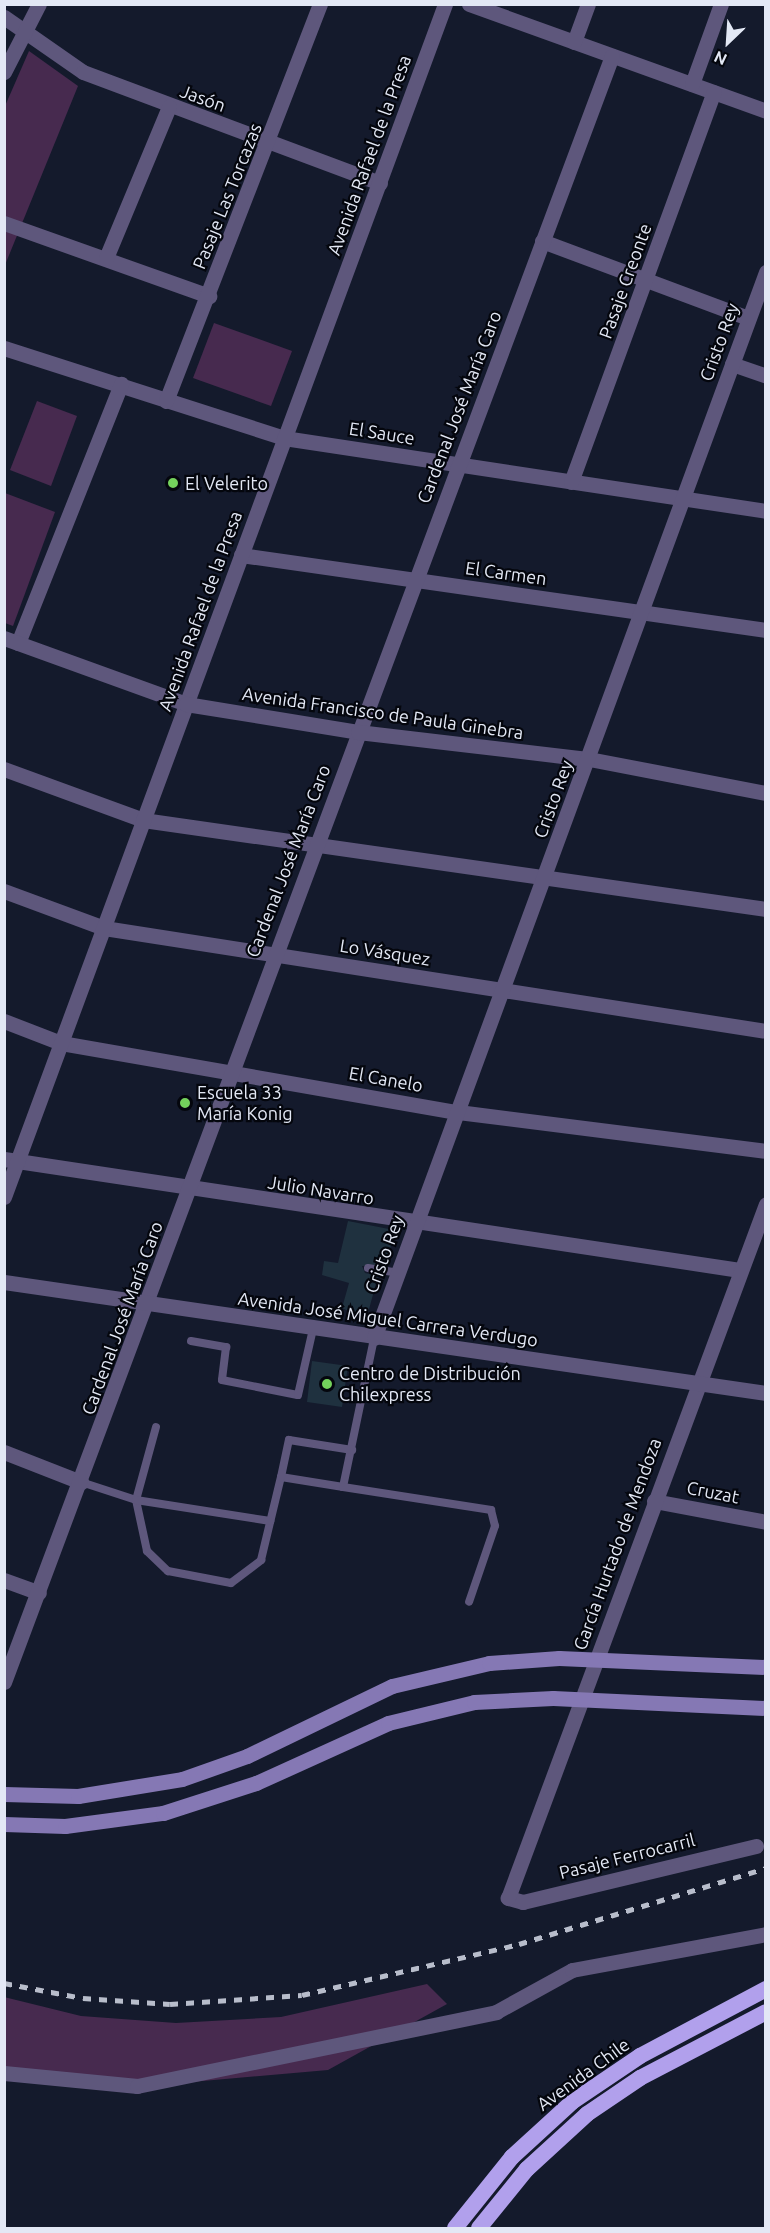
<!DOCTYPE html>
<meta charset="utf-8">
<style>
body{margin:0}
#map{position:relative;width:770px;height:2233px;overflow:hidden;background:#141a2c;font-family:Ubuntu,sans-serif}
div>[style]{position:absolute}
.green>*{inset:0;background:#472a4f}
.building>*{inset:0;background:#1f313f}
.service>*{height:8px;margin:-4px;padding:0 4px;transform-origin:4px;border-radius:4px;background:#5e577c}
.minor>*{height:15px;margin:-7.5px;padding:0 7.5px;transform-origin:7.5px;border-radius:7.5px;background:#5e577c}
.tertiary>*{height:15px;margin:-7.5px;padding:0 7.5px;transform-origin:7.5px;border-radius:7.5px;background:#5e577c}
.secondary>*{height:15px;margin:-7.5px;padding:0 7.5px;transform-origin:7.5px;border-radius:7.5px;background:#8578b4}
.trunk>*{height:16px;margin:-8px;padding:0 8px;transform-origin:8px;border-radius:8px;background:#b1a0ec}
.rail>*{height:4.5px;margin-top:-2.25px;transform-origin:0;background:repeating-linear-gradient(90deg,#b8bdcb 0 8px,transparent 0 16px)}
.dots>*{width:16px;height:16px;translate:-50% -50%;box-sizing:border-box;border:3px solid #04060d;border-radius:50%}
span{translate:-50% -50%;white-space:nowrap;text-align:center;line-height:1.15;-webkit-text-stroke:4.5px #04060d;paint-order:stroke}
.street-label{font-size:18px;color:#e3e8f5}
.poi-label{font-size:18px;color:#e3e8f5}
.left{translate:0 -50%;text-align:left}
.frame{position:absolute;inset:0;border:6px solid #e3e8f5;pointer-events:none}
.north{position:absolute;left:698px;top:12px;width:60px;height:60px;-webkit-text-stroke:4px #04060d;paint-order:stroke;rotate:205deg;font-size:16px;font-weight:700;line-height:24px;text-align:center;color:#e3e8f5}
.north::after{content:'';display:block;margin:auto;width:21px;height:27px;background:#e3e8f5;clip-path:polygon(50% 0,100% 100%,50% 72%,0 100%)}
</style>
<div id="map">
<div class="green">
<div style="clip-path:polygon(29px 51px,78px 86px,5px 265px,5px 106px)"></div>
<div style="clip-path:polygon(214px 323px,292px 351px,271px 406px,193px 378px)"></div>
<div style="clip-path:polygon(37px 401px,77px 416px,51px 486px,10px 470px)"></div>
<div style="clip-path:polygon(5px 493px,55px 512px,13px 626px,5px 623px)"></div>
<div style="clip-path:polygon(427px 1984px,447px 2004px,328px 2070px,169px 2084px,5px 2073px,4px 1997px,81px 2016px,176px 2023px,281px 2017px)"></div>
</div>
<div class="building">
<div style="clip-path:polygon(348px 1221px,394px 1230px,387px 1265px,362px 1266px,365px 1273px,378px 1276px,368px 1313px,357px 1315px,342px 1308px,349px 1283px,322px 1275px,324px 1261px,338px 1263px)"></div>
<div style="clip-path:polygon(312px 1361px,348px 1366px,342px 1407px,307px 1402px)"></div>
</div>
<div class="service">
<div style="left:368px;top:1268px;width:30px;rotate:9deg"></div>
<div style="left:191px;top:1341px;width:36px;rotate:10deg"></div>
<div style="left:226px;top:1347px;width:33px;rotate:97deg"></div>
<div style="left:222px;top:1380px;width:77px;rotate:11.2deg"></div>
<div style="left:298px;top:1395px;width:68px;rotate:-77.2deg"></div>
<div style="left:156px;top:1427px;width:76px;rotate:105.3deg"></div>
<div style="left:136px;top:1500px;width:52px;rotate:77.8deg"></div>
<div style="left:147px;top:1551px;width:29px;rotate:44deg"></div>
<div style="left:168px;top:1571px;width:64px;rotate:10.8deg"></div>
<div style="left:231px;top:1583px;width:38px;rotate:-37deg"></div>
<div style="left:261px;top:1560px;width:85px;rotate:-76.5deg"></div>
<div style="left:281px;top:1477px;width:63px;rotate:9.2deg"></div>
<div style="left:343px;top:1487px;width:152px;rotate:-78.2deg"></div>
<div style="left:281px;top:1477px;width:38px;rotate:-78deg"></div>
<div style="left:289px;top:1440px;width:64px;rotate:9deg"></div>
<div style="left:81px;top:1482px;width:58px;rotate:18.1deg"></div>
<div style="left:136px;top:1500px;width:136px;rotate:8.9deg"></div>
<div style="left:343px;top:1487px;width:150px;rotate:8.8deg"></div>
<div style="left:491px;top:1510px;width:16px;rotate:76deg"></div>
<div style="left:495px;top:1526px;width:80px;rotate:108.9deg"></div>
</div>
<div class="minor">
<div style="left:469px;top:4px;width:316px;rotate:19.8deg"></div>
<div style="left:4px;top:17px;width:96px;rotate:34.8deg"></div>
<div style="left:83px;top:72px;width:317px;rotate:20.5deg"></div>
<div style="left:574px;top:42px;width:40px;rotate:-69.8deg"></div>
<div style="left:692px;top:84px;width:85px;rotate:-70.1deg"></div>
<div style="left:4px;top:223px;width:218px;rotate:19.6deg"></div>
<div style="left:542px;top:241px;width:220px;rotate:20.5deg"></div>
<div style="left:106px;top:258px;width:164px;rotate:-67.4deg"></div>
<div style="left:4px;top:348px;width:294px;rotate:17.8deg"></div>
<div style="left:284px;top:438px;width:487px;rotate:8.6deg"></div>
<div style="left:732px;top:364px;width:36px;rotate:19deg"></div>
<div style="left:166px;top:401px;width:426px;rotate:-68.8deg"></div>
<div style="left:571px;top:482px;width:415px;rotate:-69.9deg"></div>
<div style="left:241px;top:555px;width:530px;rotate:8.13deg"></div>
<div style="left:18px;top:643px;width:279px;rotate:-68.3deg"></div>
<div style="left:4px;top:769px;width:148px;rotate:20.1deg"></div>
<div style="left:143px;top:820px;width:629px;rotate:8.13deg"></div>
<div style="left:4px;top:891px;width:107px;rotate:20.3deg"></div>
<div style="left:104px;top:928px;width:670px;rotate:8.84deg"></div>
<div style="left:4px;top:1021px;width:61px;rotate:21.1deg"></div>
<div style="left:61px;top:1043px;width:403px;rotate:9.9deg"></div>
<div style="left:458px;top:1112px;width:310px;rotate:7.2deg"></div>
<div style="left:4px;top:1159px;width:744px;rotate:8.58deg"></div>
<div style="left:4px;top:1197px;width:1272px;rotate:-69.71deg"></div>
<div style="left:4px;top:1452px;width:83px;rotate:21.3deg"></div>
<div style="left:654px;top:1501px;width:114px;rotate:10.6deg"></div>
<div style="left:4px;top:1580px;width:37px;rotate:20deg"></div>
<div style="left:4px;top:1682px;width:1736px;rotate:-69.5deg"></div>
<div style="left:756px;top:1846px;width:240px;rotate:166.5deg"></div>
<div style="left:523px;top:1902px;width:16px;rotate:-165deg"></div>
<div style="left:508px;top:1898px;width:740px;rotate:-69.61deg"></div>
<div style="left:4px;top:2073px;width:134px;rotate:5.6deg"></div>
<div style="left:137px;top:2086px;width:367px;rotate:-11.6deg"></div>
<div style="left:496px;top:2012px;width:87px;rotate:-28.9deg"></div>
<div style="left:572px;top:1970px;width:197px;rotate:-10.5deg"></div>
</div>
<div class="tertiary">
<div style="left:4px;top:72px;width:76px;rotate:-62.8deg"></div>
<div style="left:4px;top:638px;width:194px;rotate:19.9deg"></div>
<div style="left:186px;top:704px;width:174px;rotate:9.2deg"></div>
<div style="left:358px;top:732px;width:233px;rotate:6.7deg"></div>
<div style="left:589px;top:759px;width:180px;rotate:10.9deg"></div>
<div style="left:4px;top:1282px;width:770px;rotate:8.29deg"></div>
<div style="left:374px;top:1338px;width:1136px;rotate:-69.81deg"></div>
</div>
<div class="secondary">
<div style="left:4px;top:1794px;width:74px;rotate:1.5deg"></div>
<div style="left:78px;top:1796px;width:105px;rotate:-9.3deg"></div>
<div style="left:182px;top:1779px;width:69px;rotate:-19.5deg"></div>
<div style="left:247px;top:1756px;width:161px;rotate:-25.8deg"></div>
<div style="left:392px;top:1686px;width:100px;rotate:-13.3deg"></div>
<div style="left:489px;top:1663px;width:70px;rotate:-4.1deg"></div>
<div style="left:559px;top:1658px;width:207px;rotate:2.5deg"></div>
<div style="left:4px;top:1824px;width:61px;rotate:1.9deg"></div>
<div style="left:65px;top:1826px;width:99px;rotate:-7.6deg"></div>
<div style="left:163px;top:1813px;width:98px;rotate:-17.9deg"></div>
<div style="left:256px;top:1783px;width:145px;rotate:-24.4deg"></div>
<div style="left:388px;top:1723px;width:89px;rotate:-13.7deg"></div>
<div style="left:474px;top:1702px;width:79px;rotate:-2.9deg"></div>
<div style="left:553px;top:1698px;width:213px;rotate:2.7deg"></div>
</div>
<div class="trunk">
<div style="left:455px;top:2228px;width:91px;rotate:-51.2deg"></div>
<div style="left:512px;top:2157px;width:81px;rotate:-42.5deg"></div>
<div style="left:572px;top:2102px;width:82px;rotate:-34.1deg"></div>
<div style="left:640px;top:2056px;width:143px;rotate:-28deg"></div>
<div style="left:479px;top:2228px;width:76px;rotate:-50.9deg"></div>
<div style="left:527px;top:2169px;width:81px;rotate:-42.5deg"></div>
<div style="left:587px;top:2114px;width:64px;rotate:-34.2deg"></div>
<div style="left:640px;top:2078px;width:142px;rotate:-27.6deg"></div>
</div>
<div class="rail">
<div style="left:4px;top:1983px;width:80px;rotate:10.8deg"></div>
<div style="left:83px;top:1998px;width:87px;rotate:3.9deg"></div>
<div style="left:170px;top:2004px;width:132px;rotate:-3.9deg"></div>
<div style="left:302px;top:1995px;width:223px;rotate:-13.2deg"></div>
<div style="left:519px;top:1944px;width:258px;rotate:-17.1deg"></div>
</div>
<div class="dots">
<div style="left:173px;top:483px;background:#74d25c"></div>
<div style="left:185px;top:1103px;background:#74d25c"></div>
<div style="left:327px;top:1384px;background:#74d25c"></div>
</div>
<div class="street-label">
<span style="left:203px;top:98px;rotate:20deg">Jasón</span>
<span style="left:369px;top:155px;rotate:-70deg">Avenida Rafael de la Presa</span>
<span style="left:227px;top:196px;rotate:-68deg">Pasaje Las Torcazas</span>
<span style="left:625px;top:281px;rotate:-70deg">Pasaje Creonte</span>
<span style="left:719px;top:342px;rotate:-70deg">Cristo Rey</span>
<span style="left:459px;top:407px;rotate:-69deg">Cardenal José María Caro</span>
<span style="left:382px;top:433px;rotate:9deg">El Sauce</span>
<span style="left:506px;top:573px;rotate:8deg">El Carmen</span>
<span style="left:200px;top:611px;rotate:-70deg">Avenida Rafael de la Presa</span>
<span style="left:383px;top:713px;rotate:8deg">Avenida Francisco de Paula Ginebra</span>
<span style="left:553px;top:799px;rotate:-70deg">Cristo Rey</span>
<span style="left:288px;top:861px;rotate:-69deg">Cardenal José María Caro</span>
<span style="left:385px;top:952px;rotate:9deg">Lo Vásquez</span>
<span style="left:386px;top:1079px;rotate:10deg">El Canelo</span>
<span style="left:321px;top:1190px;rotate:9deg">Julio Navarro</span>
<span style="left:384px;top:1254px;rotate:-70deg">Cristo Rey</span>
<span style="left:122px;top:1318px;rotate:-70deg">Cardenal José María Caro</span>
<span style="left:388px;top:1319px;rotate:8deg">Avenida José Miguel Carrera Verdugo</span>
<span style="left:713px;top:1492px;rotate:11deg">Cruzat</span>
<span style="left:617px;top:1544px;rotate:-70deg">García Hurtado de Mendoza</span>
<span style="left:627px;top:1856px;rotate:-14deg">Pasaje Ferrocarril</span>
<span style="left:583px;top:2074px;rotate:-36deg">Avenida Chile</span>
</div>
<div class="poi-label">
<span class="left" style="left:185px;top:483px">El Velerito</span>
<span class="left" style="left:197px;top:1103px">Escuela 33<br>María Konig</span>
<span class="left" style="left:339px;top:1384px">Centro de Distribución<br>Chilexpress</span>
</div>
<div class="frame"></div>
<div class="north">N</div>
</div>
